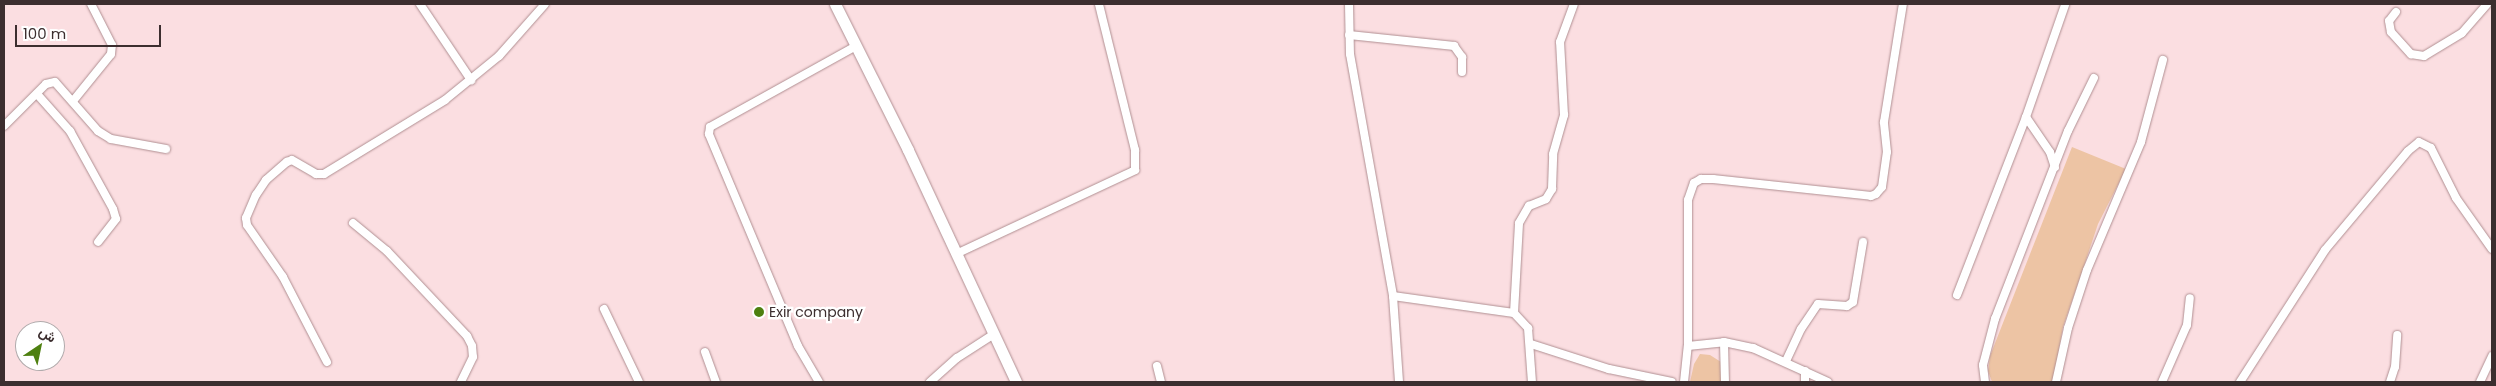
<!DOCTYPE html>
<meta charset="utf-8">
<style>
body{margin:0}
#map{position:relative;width:2496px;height:386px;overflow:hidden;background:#fbdee1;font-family:Poppins,Vazirmatn,sans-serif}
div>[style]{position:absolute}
.green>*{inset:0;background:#edc4a4}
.roads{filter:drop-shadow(0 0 1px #b08f92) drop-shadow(0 0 1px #b08f92)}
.minor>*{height:8px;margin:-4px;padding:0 4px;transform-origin:4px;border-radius:4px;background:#fff}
.secondary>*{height:11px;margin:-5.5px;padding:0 5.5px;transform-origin:5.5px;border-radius:5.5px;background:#fff}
.dots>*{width:14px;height:14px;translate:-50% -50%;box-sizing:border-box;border:2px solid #fff;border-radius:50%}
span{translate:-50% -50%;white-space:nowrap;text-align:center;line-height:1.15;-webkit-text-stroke:4.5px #fff;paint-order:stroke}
.poi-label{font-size:14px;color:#3c2e2f}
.left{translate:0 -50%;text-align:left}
.frame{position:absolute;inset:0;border:5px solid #3c2e2f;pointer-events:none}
.north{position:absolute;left:15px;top:321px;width:50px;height:50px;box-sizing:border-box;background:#fff;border:1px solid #b1abac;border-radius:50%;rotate:34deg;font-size:14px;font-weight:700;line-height:20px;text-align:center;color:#3c2e2f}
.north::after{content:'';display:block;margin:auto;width:18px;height:22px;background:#4e8010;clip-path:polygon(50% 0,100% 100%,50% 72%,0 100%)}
.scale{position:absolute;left:15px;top:25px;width:146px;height:22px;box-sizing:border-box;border:2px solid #3c2e2f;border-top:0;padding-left:6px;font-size:15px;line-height:18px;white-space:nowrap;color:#3c2e2f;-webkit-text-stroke:4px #fff;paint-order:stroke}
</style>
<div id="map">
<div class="green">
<div style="clip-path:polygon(2072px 147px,2126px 169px,2098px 224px,2082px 272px,2063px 327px,2053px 382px,1992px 382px,1988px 371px,1990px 356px)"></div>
<div style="clip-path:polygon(1700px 354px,1710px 355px,1721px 362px,1721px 382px,1690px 382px,1694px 364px)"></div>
</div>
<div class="roads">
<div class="minor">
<div style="left:420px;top:4px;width:92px;rotate:56.1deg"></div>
<div style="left:1349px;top:4px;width:50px;rotate:88.9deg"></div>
<div style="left:1350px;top:54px;width:246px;rotate:79.9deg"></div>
<div style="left:1393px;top:296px;width:86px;rotate:86deg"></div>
<div style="left:2396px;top:12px;width:11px;rotate:128deg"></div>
<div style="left:2389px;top:21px;width:11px;rotate:80deg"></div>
<div style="left:2391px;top:32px;width:30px;rotate:48deg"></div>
<div style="left:2411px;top:54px;width:13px;rotate:9deg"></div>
<div style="left:2424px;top:56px;width:44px;rotate:-31.2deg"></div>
<div style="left:2462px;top:33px;width:38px;rotate:-49deg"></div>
<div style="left:1349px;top:35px;width:106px;rotate:6deg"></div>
<div style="left:1454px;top:46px;width:14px;rotate:54deg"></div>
<div style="left:1462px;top:57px;width:15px;rotate:90deg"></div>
<div style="left:37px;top:94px;width:50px;rotate:48.3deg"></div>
<div style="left:70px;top:131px;width:89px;rotate:61.1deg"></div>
<div style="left:113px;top:209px;width:10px;rotate:73deg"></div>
<div style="left:116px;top:219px;width:29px;rotate:128deg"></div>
<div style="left:73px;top:101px;width:60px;rotate:-51deg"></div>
<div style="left:111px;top:54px;width:9px;rotate:-84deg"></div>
<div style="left:112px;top:45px;width:46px;rotate:-117.1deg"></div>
<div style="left:2026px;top:117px;width:119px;rotate:-70.8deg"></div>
<div style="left:4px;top:126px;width:59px;rotate:-45deg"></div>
<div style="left:46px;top:84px;width:9px;rotate:-13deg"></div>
<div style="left:55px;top:82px;width:65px;rotate:48.7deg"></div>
<div style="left:98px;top:131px;width:15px;rotate:32deg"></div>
<div style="left:111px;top:139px;width:56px;rotate:10.3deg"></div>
<div style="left:353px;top:223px;width:44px;rotate:39.5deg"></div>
<div style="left:387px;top:251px;width:117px;rotate:46.7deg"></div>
<div style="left:467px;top:336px;width:11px;rotate:63deg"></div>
<div style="left:472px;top:346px;width:11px;rotate:85deg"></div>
<div style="left:473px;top:357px;width:28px;rotate:116deg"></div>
<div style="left:956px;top:254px;width:198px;rotate:-25.1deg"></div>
<div style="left:1135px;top:170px;width:20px;rotate:-90deg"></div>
<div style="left:1135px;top:150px;width:150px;rotate:-103.9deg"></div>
<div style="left:1957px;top:295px;width:191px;rotate:-68.8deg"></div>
<div style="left:2026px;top:117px;width:42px;rotate:55.6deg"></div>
<div style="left:2050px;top:152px;width:16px;rotate:72deg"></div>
<div style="left:1393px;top:296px;width:122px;rotate:8deg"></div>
<div style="left:1514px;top:313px;width:21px;rotate:47deg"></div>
<div style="left:1528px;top:328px;width:54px;rotate:85.8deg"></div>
<div style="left:604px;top:309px;width:81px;rotate:64.4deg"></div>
<div style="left:1514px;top:313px;width:90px;rotate:-86.8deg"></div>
<div style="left:1519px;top:223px;width:20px;rotate:-60deg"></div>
<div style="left:1529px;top:206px;width:18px;rotate:-22deg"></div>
<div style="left:1546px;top:199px;width:12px;rotate:-59deg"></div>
<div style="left:1552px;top:189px;width:35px;rotate:-88deg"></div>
<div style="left:1553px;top:154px;width:41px;rotate:-74.2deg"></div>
<div style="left:1564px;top:115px;width:73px;rotate:-93.1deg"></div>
<div style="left:1560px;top:42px;width:40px;rotate:-69.8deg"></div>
<div style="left:1724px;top:342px;width:40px;rotate:88.6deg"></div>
<div style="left:1531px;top:344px;width:82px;rotate:17.8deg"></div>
<div style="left:1609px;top:369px;width:64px;rotate:11.7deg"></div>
<div style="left:1688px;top:346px;width:146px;rotate:-90deg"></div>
<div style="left:1688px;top:200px;width:18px;rotate:-71deg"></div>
<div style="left:1694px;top:183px;width:8px;rotate:-30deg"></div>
<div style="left:1701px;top:179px;width:12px"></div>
<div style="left:1713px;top:179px;width:159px;rotate:6.1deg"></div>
<div style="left:1871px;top:196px;width:5px;rotate:-22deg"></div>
<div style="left:1876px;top:194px;width:9px;rotate:-49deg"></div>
<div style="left:1882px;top:187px;width:35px;rotate:-82deg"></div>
<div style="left:1887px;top:152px;width:30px;rotate:-96deg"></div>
<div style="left:1884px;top:122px;width:120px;rotate:-80.9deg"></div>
<div style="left:705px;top:352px;width:32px;rotate:70deg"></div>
<div style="left:1786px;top:361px;width:35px;rotate:-65deg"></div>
<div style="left:1801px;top:329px;width:30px;rotate:-56deg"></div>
<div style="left:1818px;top:304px;width:29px;rotate:4deg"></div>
<div style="left:1847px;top:306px;width:7px;rotate:-34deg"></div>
<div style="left:1853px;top:302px;width:61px;rotate:-80.5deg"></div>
<div style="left:327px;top:362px;width:96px;rotate:-117.4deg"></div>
<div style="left:283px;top:277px;width:63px;rotate:-124.7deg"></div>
<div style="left:247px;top:225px;width:7px;rotate:-98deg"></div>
<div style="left:246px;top:218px;width:25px;rotate:-67deg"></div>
<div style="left:256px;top:195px;width:18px;rotate:-56deg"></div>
<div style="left:266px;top:180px;width:28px;rotate:-41deg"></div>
<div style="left:287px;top:162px;width:5px;rotate:-22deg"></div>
<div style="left:292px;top:160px;width:28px;rotate:30deg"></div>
<div style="left:316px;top:174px;width:8px"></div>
<div style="left:324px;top:174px;width:142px;rotate:-31.4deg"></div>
<div style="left:445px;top:100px;width:70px;rotate:-39.2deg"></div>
<div style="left:499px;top:56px;width:69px;rotate:-48.5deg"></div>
<div style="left:1157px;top:366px;width:16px;rotate:76deg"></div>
<div style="left:819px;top:382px;width:42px;rotate:-120.3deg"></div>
<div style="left:798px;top:346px;width:230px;rotate:-112.8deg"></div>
<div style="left:709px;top:134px;width:7px;rotate:-82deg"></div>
<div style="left:710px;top:127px;width:167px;rotate:-29deg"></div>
<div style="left:930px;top:382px;width:36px;rotate:-42deg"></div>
<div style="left:957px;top:358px;width:44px;rotate:-33deg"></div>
<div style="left:1684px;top:382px;width:36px;rotate:-84deg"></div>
<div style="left:1688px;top:346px;width:36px;rotate:-6deg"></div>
<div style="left:1724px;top:342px;width:30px;rotate:12deg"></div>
<div style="left:1753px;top:348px;width:82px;rotate:24.4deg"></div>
<div style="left:1805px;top:382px;width:11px;rotate:-90deg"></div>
<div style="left:1985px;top:382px;width:17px;rotate:-97deg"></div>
<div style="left:1983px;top:365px;width:48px;rotate:-75.4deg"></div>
<div style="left:1995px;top:319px;width:202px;rotate:-68.8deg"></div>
<div style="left:2068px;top:131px;width:59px;rotate:-63.9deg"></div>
<div style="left:2056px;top:382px;width:55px;rotate:-77.5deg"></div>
<div style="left:2068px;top:328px;width:61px;rotate:-71.9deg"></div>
<div style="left:2087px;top:270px;width:139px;rotate:-67.1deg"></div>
<div style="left:2141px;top:142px;width:85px;rotate:-75deg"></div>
<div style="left:2162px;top:382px;width:62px;rotate:-66.3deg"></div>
<div style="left:2187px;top:325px;width:27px;rotate:-84deg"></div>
<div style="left:2240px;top:382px;width:157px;rotate:-57.2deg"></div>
<div style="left:2325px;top:250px;width:129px;rotate:-50deg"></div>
<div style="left:2408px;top:151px;width:14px;rotate:-39deg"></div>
<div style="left:2419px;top:142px;width:13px;rotate:27deg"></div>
<div style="left:2431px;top:148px;width:56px;rotate:63.4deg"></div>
<div style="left:2456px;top:198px;width:62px;rotate:54.8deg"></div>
<div style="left:2390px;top:382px;width:16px;rotate:-72deg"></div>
<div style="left:2395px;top:367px;width:32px;rotate:-86deg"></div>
<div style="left:2480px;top:382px;width:29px;rotate:-65deg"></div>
</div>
<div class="secondary">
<div style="left:835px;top:4px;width:163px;rotate:63.4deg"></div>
<div style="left:908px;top:150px;width:256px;rotate:65deg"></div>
</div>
</div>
<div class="dots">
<div style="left:759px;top:312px;background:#4e8010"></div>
</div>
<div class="poi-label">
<span class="left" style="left:769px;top:312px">Exir company</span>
</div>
<div class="frame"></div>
<div class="north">ش</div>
<div class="scale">100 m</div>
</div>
